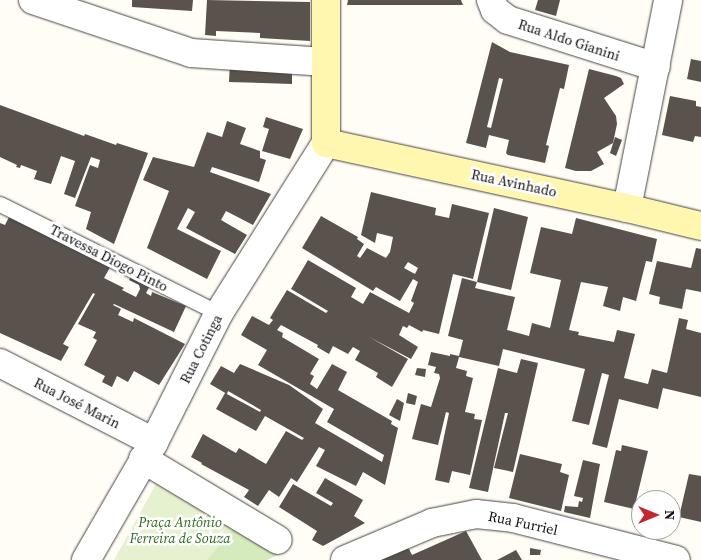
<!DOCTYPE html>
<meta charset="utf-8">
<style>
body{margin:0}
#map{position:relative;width:701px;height:560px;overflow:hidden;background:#fffdf5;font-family:"Source Serif 4",serif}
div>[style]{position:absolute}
.green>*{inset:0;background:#d5ebbd}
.pitch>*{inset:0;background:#e6f2cf}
.building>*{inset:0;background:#5a524d}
.roads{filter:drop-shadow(0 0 1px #444) drop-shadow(0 0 1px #444)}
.lane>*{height:15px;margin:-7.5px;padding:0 7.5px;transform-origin:7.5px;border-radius:7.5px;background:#fff}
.street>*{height:28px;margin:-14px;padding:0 14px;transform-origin:14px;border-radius:14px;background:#fff}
.secondary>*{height:28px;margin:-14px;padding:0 14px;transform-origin:14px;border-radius:14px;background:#fff6b0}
span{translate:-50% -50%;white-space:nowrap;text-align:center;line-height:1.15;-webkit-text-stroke:5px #fff;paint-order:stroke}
.street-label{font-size:14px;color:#111}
.park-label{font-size:14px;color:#2f6b1f;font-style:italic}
.north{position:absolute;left:631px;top:490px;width:50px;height:50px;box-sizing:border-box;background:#fff;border:1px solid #a0a0a0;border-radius:50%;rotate:90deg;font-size:14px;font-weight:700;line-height:20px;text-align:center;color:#111}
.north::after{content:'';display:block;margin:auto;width:18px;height:22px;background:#c4262e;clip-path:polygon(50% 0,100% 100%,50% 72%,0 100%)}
</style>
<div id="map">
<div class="green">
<div style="clip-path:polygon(226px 520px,282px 553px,267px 560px,128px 560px)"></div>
</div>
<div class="pitch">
<div style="clip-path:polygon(162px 473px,239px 521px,207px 560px,114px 560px)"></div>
</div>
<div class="building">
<div style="clip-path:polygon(132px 0,193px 0,192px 11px,132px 7px)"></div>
<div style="clip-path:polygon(207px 0,310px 2px,310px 41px,260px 38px,260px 33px,216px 31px,216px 36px,205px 35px)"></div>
<div style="clip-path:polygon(348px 0,461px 0,463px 5px,347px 5px)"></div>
<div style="clip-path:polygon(538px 0,560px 0,556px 16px,535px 10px)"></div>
<div style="clip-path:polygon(evenodd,492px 42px,510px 52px,569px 65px,564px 89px,560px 88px,546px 145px,549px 146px,545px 163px,508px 155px,506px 153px,509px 140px,489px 135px,486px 148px,466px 143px,492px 42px,499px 78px,503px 79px,491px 128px,487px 127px,499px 78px)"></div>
<div style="clip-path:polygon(691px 59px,701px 61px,701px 82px,687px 79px)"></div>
<div style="clip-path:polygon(230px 62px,292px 66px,292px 84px,229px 82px)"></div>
<div style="clip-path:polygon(589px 69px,616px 76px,621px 78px,624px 84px,604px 98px,616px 116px,617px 124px,613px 143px,597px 152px,604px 164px,591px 171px,576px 171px,565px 168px)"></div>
<div style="clip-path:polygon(670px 96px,696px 101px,696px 106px,701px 107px,701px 137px,695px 136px,693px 142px,662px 135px)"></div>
<div style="clip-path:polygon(0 105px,84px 136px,85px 134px,116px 145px,117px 143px,148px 153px,114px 244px,86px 229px,91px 212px,75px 206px,90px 165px,98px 168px,100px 160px,91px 157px,75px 198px,64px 194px,75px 161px,61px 156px,51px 184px,34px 179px,37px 171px,21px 165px,20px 168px,16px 167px,17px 165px,0 157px)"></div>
<div style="clip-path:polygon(266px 117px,303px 129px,290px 159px,262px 151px,269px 129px,263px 127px)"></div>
<div style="clip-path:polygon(227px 121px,246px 128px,240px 144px,260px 151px,260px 158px,266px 160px,259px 182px,212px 167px,210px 172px,271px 194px,253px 225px,226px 211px,221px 220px,247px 235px,235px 254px,186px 228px,195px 212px,188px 208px,177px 229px,221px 251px,207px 279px,147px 248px,169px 191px,143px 180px,153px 157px,194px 167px,207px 132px,222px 137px)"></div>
<div style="clip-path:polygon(615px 137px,622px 140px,616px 156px,610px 153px)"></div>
<div style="clip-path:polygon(evenodd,371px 192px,436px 208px,435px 215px,449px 218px,452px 204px,489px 213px,473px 279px,453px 274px,439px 334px,423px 330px,422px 332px,409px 325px,407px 328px,403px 326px,399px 335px,418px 347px,411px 359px,369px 337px,408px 359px,392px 387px,376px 377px,378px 373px,355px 360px,360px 351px,353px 347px,348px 354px,333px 346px,329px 354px,317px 347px,318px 345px,281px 325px,277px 330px,283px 333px,282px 337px,319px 359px,310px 374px,314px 376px,310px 384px,317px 389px,332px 364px,347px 372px,338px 390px,392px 421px,391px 424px,398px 428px,385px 485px,363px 472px,356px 486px,316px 466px,325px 450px,319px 447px,297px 482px,291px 478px,279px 497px,269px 490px,258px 506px,244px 497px,249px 490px,201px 464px,202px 463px,191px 457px,203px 434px,236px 453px,239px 448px,266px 464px,286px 431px,302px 440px,304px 438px,265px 416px,256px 431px,216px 409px,225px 393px,260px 412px,261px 410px,228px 391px,227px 394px,210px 384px,221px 366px,234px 373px,240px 364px,289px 385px,323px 409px,315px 423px,382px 462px,384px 455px,327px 422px,334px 409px,258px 365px,267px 350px,241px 335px,252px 316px,269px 325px,273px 320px,270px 318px,287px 290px,326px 313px,328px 311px,291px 289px,308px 260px,356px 288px,351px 297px,363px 304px,370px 292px,409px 313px,414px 303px,411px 301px,418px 282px,413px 279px,400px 301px,376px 287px,373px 291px,302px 248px,321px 216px,358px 237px,357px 239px,364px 244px,357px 256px,360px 258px,367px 248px,386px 258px,390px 252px,393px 237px,377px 233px,375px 243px,361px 235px,371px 192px,408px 262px,418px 268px,415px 274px,404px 268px,408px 262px)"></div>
<div style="clip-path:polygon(494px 208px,528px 217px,511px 290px,477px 282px)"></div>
<div style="clip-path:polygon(10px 215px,112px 264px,104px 278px,124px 288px,122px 290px,136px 297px,140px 289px,139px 285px,129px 280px,132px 275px,151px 284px,146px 293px,151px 296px,152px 292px,186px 306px,174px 332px,114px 304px,113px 305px,121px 309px,118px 315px,133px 322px,134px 318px,185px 344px,159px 385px,134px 371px,128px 382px,117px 376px,112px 387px,102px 382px,105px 376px,84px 365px,97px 340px,93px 338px,96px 332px,78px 324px,95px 294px,93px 293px,63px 344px,69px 347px,61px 361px,0 333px,0 223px,5px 225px)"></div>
<div style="clip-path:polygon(576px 218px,657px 239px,652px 262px,646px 261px,636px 301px,623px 297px,620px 311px,603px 306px,608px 287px,581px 282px,569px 330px,579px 332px,578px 335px,614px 342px,617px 330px,635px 334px,624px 378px,648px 384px,652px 369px,667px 373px,679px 318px,688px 320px,686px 329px,701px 333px,701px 397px,663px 388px,658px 409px,619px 399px,607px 448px,592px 444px,609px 375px,602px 373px,589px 425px,572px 421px,585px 369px,503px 349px,499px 366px,459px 357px,456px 368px,467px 371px,466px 376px,473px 378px,465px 412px,475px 414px,474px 419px,482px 420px,470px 475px,452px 471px,449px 483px,435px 480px,449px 413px,446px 412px,438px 445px,412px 439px,421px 404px,431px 407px,440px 378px,439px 374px,434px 373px,436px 367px,428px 365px,431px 352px,450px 356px,450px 354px,459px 356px,463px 340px,448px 336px,462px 278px,477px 282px,475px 288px,515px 297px,507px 330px,529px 336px,532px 323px,550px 328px,561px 280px,530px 273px,541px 227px,572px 234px)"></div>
<div style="clip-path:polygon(696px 248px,701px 249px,701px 292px,686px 289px,682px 309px,659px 304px,660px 297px,649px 294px,657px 261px,691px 268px)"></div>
<div style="clip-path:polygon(521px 359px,538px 363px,513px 472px,494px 468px,508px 413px,505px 413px,488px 492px,469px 488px,498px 368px,517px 373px)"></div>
<div style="clip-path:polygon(417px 368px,426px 369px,425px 377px,415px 375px)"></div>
<div style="clip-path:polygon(408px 393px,417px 396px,415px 405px,406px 403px)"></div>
<div style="clip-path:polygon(397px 399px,404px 403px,400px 421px,389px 415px)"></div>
<div style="clip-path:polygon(622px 445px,648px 451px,634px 509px,604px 502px,616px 450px,621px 451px)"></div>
<div style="clip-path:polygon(520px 454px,562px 464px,560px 472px,569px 475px,561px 511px,509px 498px)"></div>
<div style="clip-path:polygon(583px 460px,600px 464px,590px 518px,564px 512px,565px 506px,578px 507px,579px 501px,582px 502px,583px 498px,574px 496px)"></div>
<div style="clip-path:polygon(689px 474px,701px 476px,701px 522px,679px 517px)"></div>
<div style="clip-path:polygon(325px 478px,363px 500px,354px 516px,365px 523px,323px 546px,312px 540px,317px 531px,279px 507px,293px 484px,331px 506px,333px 503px,316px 493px)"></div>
<div style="clip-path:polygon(466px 531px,482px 560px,376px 560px,407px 545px,412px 555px)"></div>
<div style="clip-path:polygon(530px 548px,541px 550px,540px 555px,530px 555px)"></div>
<div style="clip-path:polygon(516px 550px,522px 560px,497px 560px)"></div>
</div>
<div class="roads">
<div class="lane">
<div style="left:0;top:204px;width:245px;rotate:26.5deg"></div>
</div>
<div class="street">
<div style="left:33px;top:0;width:167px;rotate:18.5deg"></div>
<div style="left:191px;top:53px;width:135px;rotate:3.8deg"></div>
<div style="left:491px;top:0;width:11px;rotate:68deg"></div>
<div style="left:495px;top:10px;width:16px;rotate:38deg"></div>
<div style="left:508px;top:20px;width:155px;rotate:17.6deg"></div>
<div style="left:627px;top:208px;width:212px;rotate:-78.8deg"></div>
<div style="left:0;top:363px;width:173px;rotate:27.2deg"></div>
<div style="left:143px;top:459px;width:157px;rotate:31deg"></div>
<div style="left:86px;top:560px;width:136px;rotate:-60deg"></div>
<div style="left:154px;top:442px;width:144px;rotate:-63.3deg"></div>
<div style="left:219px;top:313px;width:201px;rotate:-57.8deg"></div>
<div style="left:345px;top:560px;width:95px;rotate:-23deg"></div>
<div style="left:432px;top:523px;width:45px;rotate:-11.6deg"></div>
<div style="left:476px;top:514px;width:37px;rotate:6deg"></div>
<div style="left:513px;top:518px;width:168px;rotate:14.4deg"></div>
</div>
<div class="secondary">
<div style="left:326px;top:0;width:143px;rotate:90deg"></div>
<div style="left:326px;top:143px;width:308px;rotate:12.2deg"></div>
<div style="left:627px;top:208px;width:76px;rotate:13.7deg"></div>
</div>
</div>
<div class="street-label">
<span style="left:569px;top:40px;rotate:18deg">Rua Aldo Gianini</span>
<span style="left:514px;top:183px;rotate:12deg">Rua Avinhado</span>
<span style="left:109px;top:258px;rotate:27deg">Travessa Diogo Pinto</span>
<span style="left:201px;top:349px;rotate:-63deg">Rua Cotinga</span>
<span style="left:77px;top:403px;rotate:27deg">Rua José Marin</span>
<span style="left:523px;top:523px;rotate:12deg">Rua Furriel</span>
</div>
<div class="park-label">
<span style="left:180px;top:530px">Praça Antônio<br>Ferreira de Souza</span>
</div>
<div class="north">N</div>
</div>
